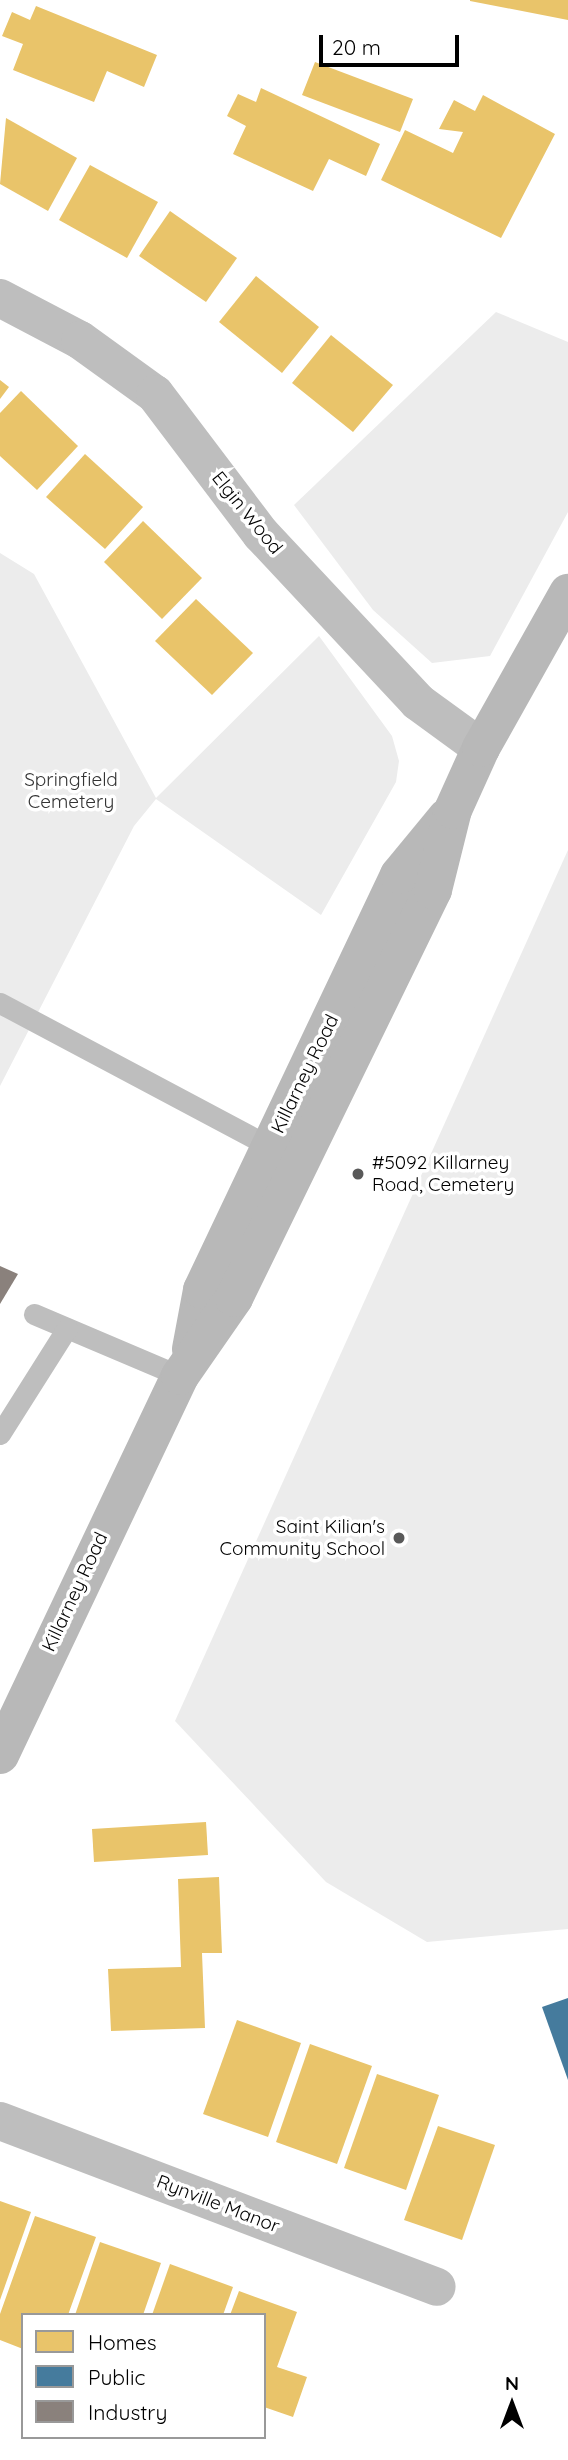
<!DOCTYPE html>
<style>
body{margin:0}
#map{position:relative;width:568px;height:2460px;overflow:hidden;background:#fff;font-family:Quicksand,sans-serif}
div>[style]{position:absolute}
.green>*{inset:0;background:#ececec}
.homes>*{inset:0;background:#e9c46a}
.public>*{inset:0;background:#457b9d}
.industry>*{inset:0;background:#8a817c}
.lane>*{height:21px;margin:-10.5px;padding:0 10.5px;transform-origin:10.5px;border-radius:10.5px;background:#bebebe}
.street>*{height:38px;margin:-19px;padding:0 19px;transform-origin:19px;border-radius:19px;background:#bebebe}
.secondary>*{height:38px;margin:-19px;padding:0 19px;transform-origin:19px;border-radius:19px;background:#b8b8b8}
.dots>*{width:19px;height:19px;translate:-50% -50%;box-sizing:border-box;border:4px solid #fff;border-radius:50%}
span{translate:-50% -50%;white-space:nowrap;text-align:center;line-height:1.15;-webkit-text-stroke:7px #fff;paint-order:stroke}
.street-label{font-size:19px;color:#000}
.park-label{font-size:19px;color:#333}
.poi-label{font-size:19px;color:#000}
.left{translate:0 -50%;text-align:left}
.right{translate:-100% -50%;text-align:right}
.legend{position:absolute;left:21px;top:2313px;width:245px;height:126px;box-sizing:border-box;background:#fff;border:2px solid #999;margin:0;padding:9px 12px;list-style:none;font-size:21px;color:#000}
.legend li{display:flex;align-items:center;gap:14px;height:35px}
.legend b{width:35px;border:2px solid #999}
.north{position:absolute;left:477px;top:2369px;width:70px;height:70px;-webkit-text-stroke:5px #fff;paint-order:stroke;rotate:0deg;font-size:19px;font-weight:700;line-height:28px;text-align:center;color:#000}
.north::after{content:'';display:block;margin:auto;width:24px;height:32px;background:#000;clip-path:polygon(50% 0,100% 100%,50% 72%,0 100%)}
.scale{position:absolute;left:319px;top:35px;width:140px;height:32px;box-sizing:border-box;border:4px solid #000;border-top:0;padding-left:9px;font-size:21px;line-height:24px;white-space:nowrap;color:#000;-webkit-text-stroke:5px #fff;paint-order:stroke}
</style>
<div id="map">
<div class="green">
<div style="clip-path:polygon(496px 312px,568px 342px,568px 512px,490px 656px,432px 663px,373px 610px,294px 505px)"></div>
<div style="clip-path:polygon(0 553px,34px 574px,156px 798px,319px 636px,392px 736px,399px 761px,396px 782px,321px 915px,156px 799px,134px 826px,0 1086px)"></div>
<div style="clip-path:polygon(568px 850px,568px 1929px,427px 1942px,326px 1882px,175px 1721px)"></div>
</div>
<div class="homes">
<div style="clip-path:polygon(568px 0,568px 20px,470px 1px,470px 0)"></div>
<div style="clip-path:polygon(36px 6px,157px 55px,144px 87px,107px 71px,94px 102px,13px 70px,23px 44px,2px 36px,12px 12px,30px 20px)"></div>
<div style="clip-path:polygon(315px 62px,413px 99px,400px 132px,302px 95px)"></div>
<div style="clip-path:polygon(261px 88px,380px 144px,366px 176px,329px 159px,313px 191px,233px 154px,246px 126px,227px 116px,238px 94px,256px 102px)"></div>
<div style="clip-path:polygon(483px 95px,555px 134px,501px 238px,381px 180px,405px 130px,453px 153px,463px 132px,439px 129px,454px 100px,475px 111px)"></div>
<div style="clip-path:polygon(6px 118px,77px 158px,48px 211px,0 184px)"></div>
<div style="clip-path:polygon(90px 165px,158px 202px,127px 258px,59px 220px)"></div>
<div style="clip-path:polygon(170px 211px,237px 258px,206px 302px,139px 256px)"></div>
<div style="clip-path:polygon(256px 276px,319px 327px,282px 373px,219px 322px)"></div>
<div style="clip-path:polygon(331px 335px,393px 385px,353px 432px,292px 383px)"></div>
<div style="clip-path:polygon(0 380px,9px 387px,0 399px)"></div>
<div style="clip-path:polygon(21px 391px,78px 446px,37px 490px,0 456px,0 413px)"></div>
<div style="clip-path:polygon(85px 454px,143px 507px,105px 549px,46px 497px)"></div>
<div style="clip-path:polygon(143px 521px,202px 578px,162px 619px,104px 562px)"></div>
<div style="clip-path:polygon(196px 599px,253px 653px,212px 695px,155px 641px)"></div>
<div style="clip-path:polygon(206px 1822px,208px 1855px,94px 1862px,92px 1829px)"></div>
<div style="clip-path:polygon(219px 1877px,222px 1953px,202px 1953px,205px 2028px,111px 2031px,108px 1969px,181px 1967px,178px 1879px)"></div>
<div style="clip-path:polygon(237px 2020px,301px 2043px,268px 2137px,203px 2114px)"></div>
<div style="clip-path:polygon(310px 2044px,372px 2066px,337px 2164px,276px 2142px)"></div>
<div style="clip-path:polygon(377px 2074px,439px 2095px,406px 2190px,344px 2168px)"></div>
<div style="clip-path:polygon(438px 2126px,495px 2145px,462px 2240px,404px 2220px)"></div>
<div style="clip-path:polygon(0 2201px,31px 2212px,0 2300px)"></div>
<div style="clip-path:polygon(35px 2216px,96px 2237px,68px 2315px,23px 2315px,23px 2349px,0 2340px,0 2314px)"></div>
<div style="clip-path:polygon(100px 2242px,161px 2263px,143px 2315px,75px 2315px)"></div>
<div style="clip-path:polygon(170px 2264px,233px 2287px,223px 2315px,152px 2315px)"></div>
<div style="clip-path:polygon(239px 2291px,297px 2312px,277px 2367px,307px 2377px,293px 2417px,264px 2407px,264px 2315px,230px 2315px)"></div>
</div>
<div class="public">
<div style="clip-path:polygon(568px 1998px,568px 2080px,542px 2007px)"></div>
</div>
<div class="industry">
<div style="clip-path:polygon(0 1266px,18px 1274px,0 1304px)"></div>
</div>
<div class="lane">
<div style="left:0;top:1003px;width:313px;rotate:28deg"></div>
<div style="left:34px;top:1314px;width:159px;rotate:23deg"></div>
<div style="left:0;top:1434px;width:125px;rotate:-57.7deg"></div>
</div>
<div class="street">
<div style="left:0;top:298px;width:90px;rotate:27.7deg"></div>
<div style="left:80px;top:340px;width:92px;rotate:35.8deg"></div>
<div style="left:155px;top:394px;width:176px;rotate:52.9deg"></div>
<div style="left:261px;top:534px;width:230px;rotate:46.9deg"></div>
<div style="left:418px;top:702px;width:78px;rotate:36.1deg"></div>
<div style="left:0;top:2121px;width:467px;rotate:20.8deg"></div>
</div>
<div class="secondary">
<div style="left:191px;top:1349px;width:60px;rotate:-79.4deg"></div>
<div style="left:202px;top:1290px;width:459px;rotate:-64.6deg"></div>
<div style="left:399px;top:875px;width:75px;rotate:-50.4deg"></div>
<div style="left:0;top:1755px;width:420px;rotate:-64.6deg"></div>
<div style="left:180px;top:1376px;width:95px;rotate:-55.3deg"></div>
<div style="left:234px;top:1298px;width:454px;rotate:-64deg"></div>
<div style="left:433px;top:890px;width:82px;rotate:-76deg"></div>
<div style="left:453px;top:810px;width:68px;rotate:-65.7deg"></div>
<div style="left:481px;top:748px;width:178px;rotate:-60.7deg"></div>
</div>
<div class="dots">
<div style="left:358px;top:1174px;background:#595959"></div>
<div style="left:399px;top:1538px;background:#595959"></div>
</div>
<div class="street-label">
<span style="left:247px;top:513px;rotate:51deg">Elgin Wood</span>
<span style="left:305px;top:1074px;rotate:-64deg">Killarney Road</span>
<span style="left:75px;top:1592px;rotate:-65deg">Killarney Road</span>
<span style="left:218px;top:2204px;rotate:21deg">Rynville Manor</span>
</div>
<div class="park-label">
<span style="left:71px;top:791px">Springfield<br>Cemetery</span>
</div>
<div class="poi-label">
<span class="left" style="left:372px;top:1174px">#5092 Killarney<br>Road, Cemetery</span>
<span class="right" style="left:385px;top:1538px">Saint Kilian's<br>Community School</span>
</div>
<ul class="legend">
<li><b style="height:19px;background:#e9c46a"></b>Homes</li>
<li><b style="height:19px;background:#457b9d"></b>Public</li>
<li><b style="height:19px;background:#8a817c"></b>Industry</li>
</ul>
<div class="north">N</div>
<div class="scale">20 m</div>
</div>
